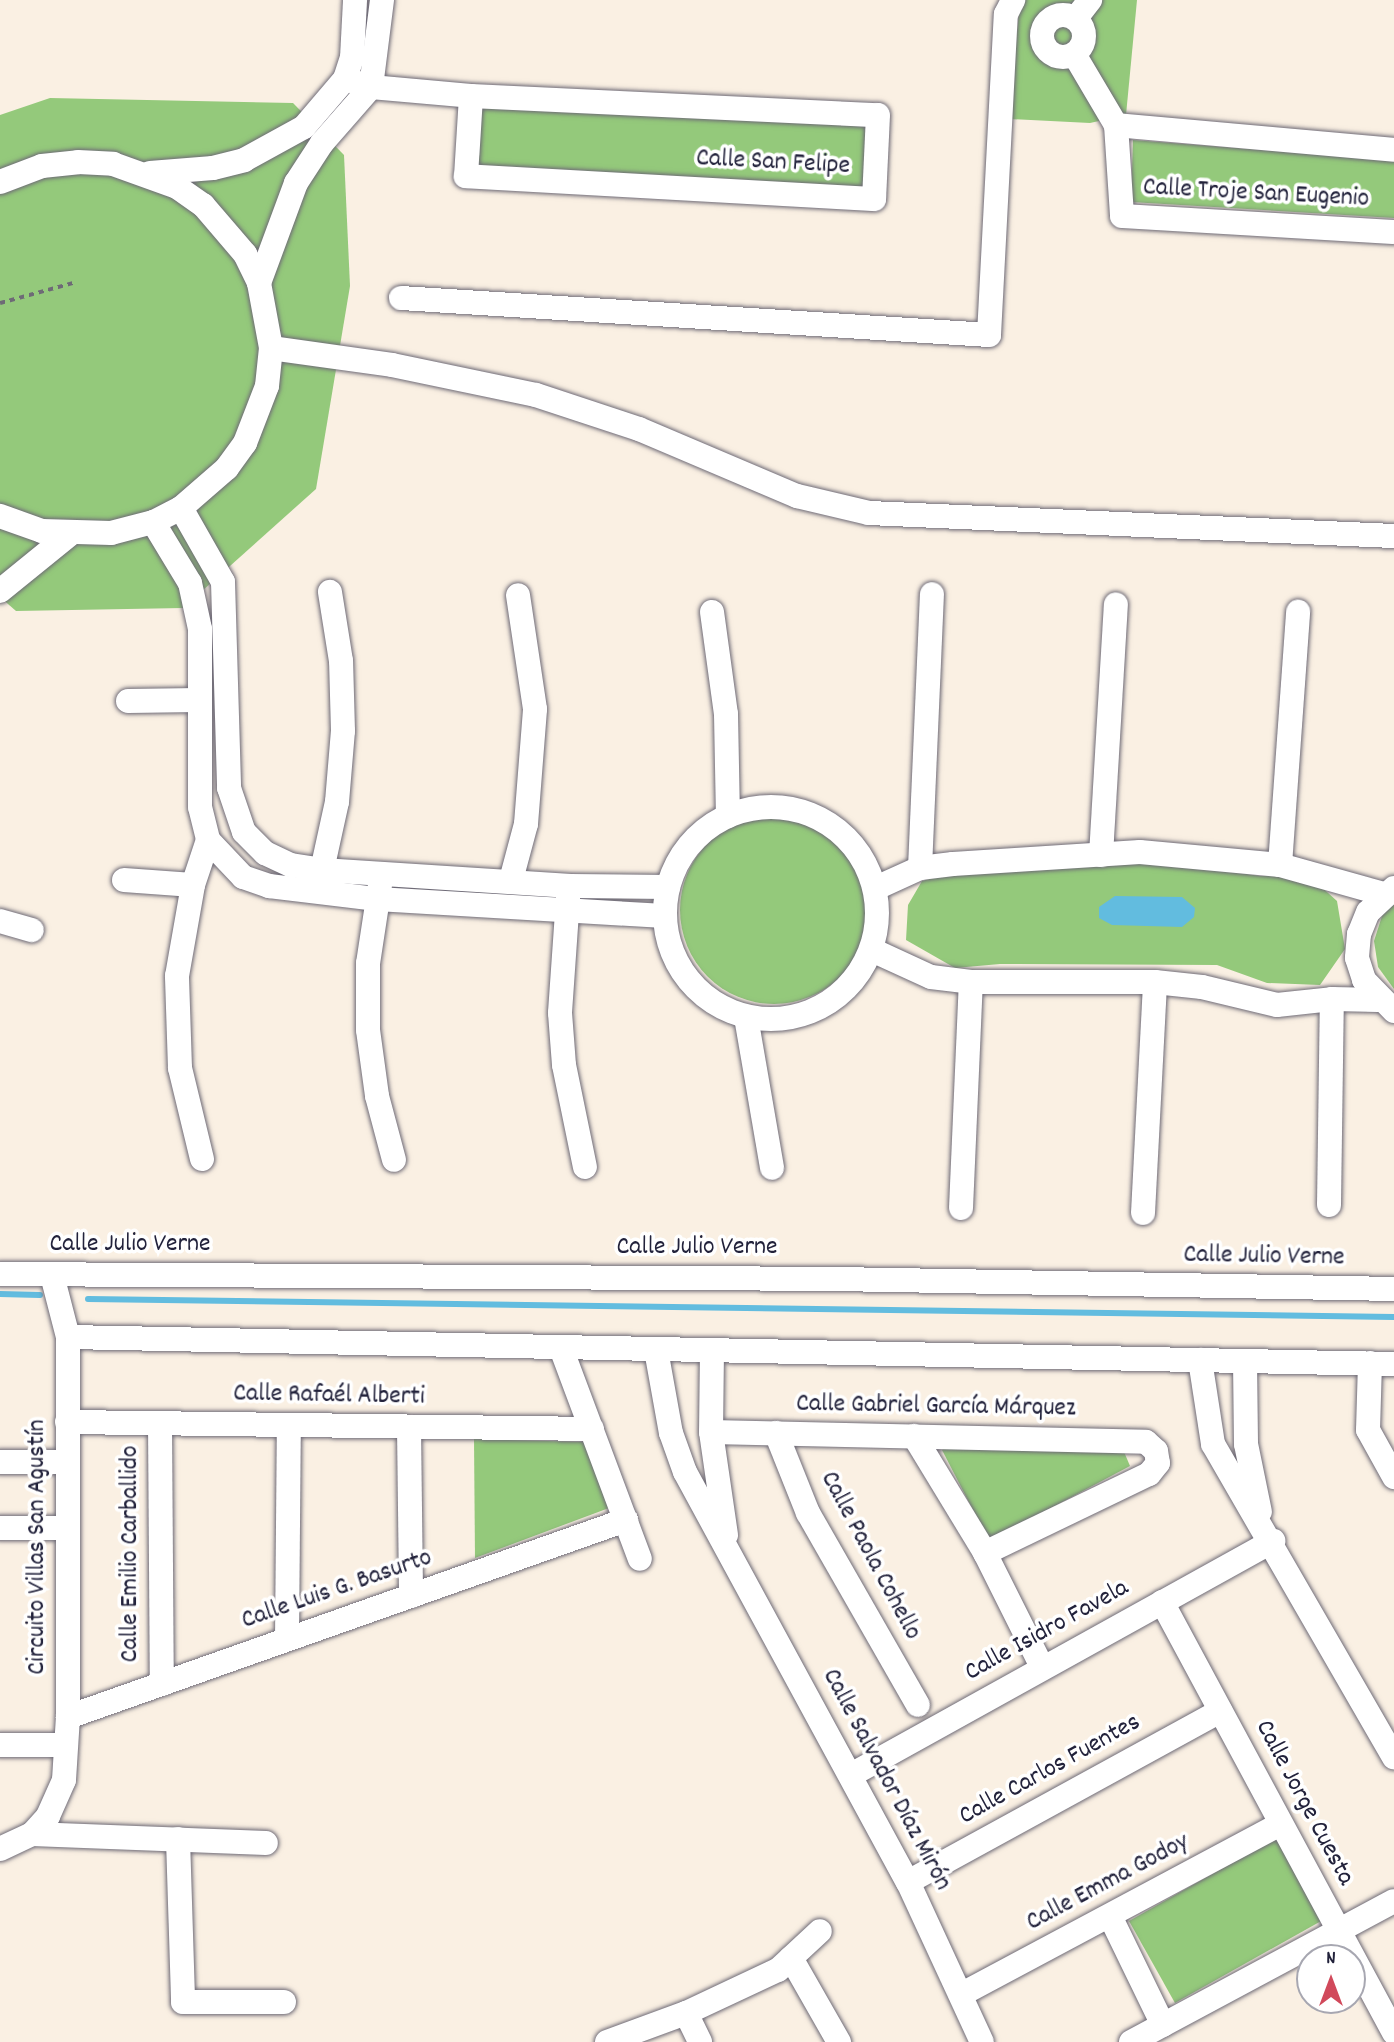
<!DOCTYPE html>
<meta charset="utf-8">
<style>
body{margin:0}
#map{position:relative;width:1394px;height:2042px;overflow:hidden;background:#faf0e3;font-family:Dekko,sans-serif}
div>[style]{position:absolute}
.green>*{inset:0;background:#94c97b}
.round{border-radius:50%}
.water>*{inset:0;background:#62bcdf}
.stream>*{height:6px;margin:-3px;padding:0 3px;transform-origin:3px;border-radius:3px;background:#62bcdf}
.path>*{height:3.5px;margin-top:-1.75px;transform-origin:0;background:repeating-linear-gradient(90deg,#6e6a76 0 5px,transparent 0 10px)}
.roads{filter:drop-shadow(0 0 2px #6e6a76) drop-shadow(0 0 2px #6e6a76)}
.minor>*{height:24px;margin:-12px;padding:0 12px;transform-origin:12px;border-radius:12px;background:#fff}
.minor>.ring{margin:-12px;padding:0;box-sizing:content-box;background:none;border:24px solid #fff;border-radius:50%}
span{translate:-50% -50%;white-space:nowrap;text-align:center;line-height:1.15;-webkit-text-stroke:7px #fff;paint-order:stroke}
.street-label{font-size:26px;color:#22223b}
.north{position:absolute;left:1296px;top:1944px;width:70px;height:70px;box-sizing:border-box;background:#fff;border:2px solid #a7a7b1;border-radius:50%;rotate:0deg;font-size:19px;font-weight:700;line-height:28px;text-align:center;color:#22223b}
.north::after{content:'';display:block;margin:auto;width:24px;height:32px;background:#d1495b;clip-path:polygon(50% 0,100% 100%,50% 72%,0 100%)}
</style>
<div id="map">
<div class="green">
<div style="clip-path:polygon(1020px 0,1137px 0,1126px 115px,1090px 123px,1009px 119px)"></div>
<div style="clip-path:polygon(50px 98px,293px 103px,344px 155px,350px 286px,316px 489px,183px 608px,16px 611px,0 597px,0 115px)"></div>
<div style="clip-path:polygon(477px 103px,868px 120px,865px 189px,477px 167px)"></div>
<div style="clip-path:polygon(1133px 140px,1394px 160px,1394px 218px,1131px 202px)"></div>
<div class="round" style="left:680px;top:816px;width:188px;height:188px"></div>
<div style="clip-path:polygon(1155px 860px,1260px 876px,1307px 874px,1337px 901px,1345px 949px,1320px 985px,1267px 983px,1217px 965px,1000px 964px,955px 968px,906px 940px,908px 905px,922px 881px,962px 870px)"></div>
<div style="clip-path:polygon(1394px 902px,1394px 989px,1378px 967px,1374px 941px,1382px 916px)"></div>
<div style="clip-path:polygon(474px 1439px,588px 1442px,609px 1508px,475px 1558px)"></div>
<div style="clip-path:polygon(948px 1444px,1122px 1447px,1130px 1466px,989px 1541px,942px 1450px)"></div>
<div style="clip-path:polygon(1276px 1838px,1323px 1920px,1175px 2003px,1129px 1921px)"></div>
</div>
<div class="water">
<div style="clip-path:polygon(1115px 896px,1182px 897px,1195px 908px,1194px 917px,1182px 927px,1112px 925px,1099px 918px,1099px 907px)"></div>
</div>
<div class="stream">
<div style="left:0;top:1294px;width:40px;rotate:1.4deg"></div>
<div style="left:88px;top:1299px;width:1306px;rotate:0.79deg"></div>
</div>
<div class="path">
<div style="left:0;top:303px;width:76px;rotate:-15.3deg"></div>
</div>
<div class="roads">
<div class="minor">
<div class="ring" style="left:1042px;top:15px;width:18px;height:18px"></div>
<div style="left:1076px;top:18px;width:23px;rotate:-52deg"></div>
<div style="left:1074px;top:54px;width:82px;rotate:59.4deg"></div>
<div style="left:1116px;top:125px;width:91px;rotate:86.2deg"></div>
<div style="left:1122px;top:216px;width:272px;rotate:3.4deg"></div>
<div style="left:345px;top:79px;width:27px;rotate:17deg"></div>
<div style="left:371px;top:87px;width:100px;rotate:5.1deg"></div>
<div style="left:471px;top:96px;width:407px;rotate:2.7deg"></div>
<div style="left:878px;top:115px;width:84px;rotate:92.7deg"></div>
<div style="left:874px;top:199px;width:409px;rotate:-176.8deg"></div>
<div style="left:466px;top:176px;width:80px;rotate:-86.4deg"></div>
<div style="left:1116px;top:125px;width:279px;rotate:5.1deg"></div>
<div style="left:150px;top:173px;width:63px;rotate:-4.5deg"></div>
<div style="left:213px;top:168px;width:32px;rotate:-14deg"></div>
<div style="left:244px;top:160px;width:68px;rotate:-28.8deg"></div>
<div style="left:304px;top:127px;width:63px;rotate:-49.5deg"></div>
<div style="left:345px;top:79px;width:22px;rotate:-72deg"></div>
<div style="left:352px;top:58px;width:58px;rotate:-87deg"></div>
<div style="left:0;top:182px;width:45px;rotate:-20.9deg"></div>
<div style="left:42px;top:166px;width:36px;rotate:-6deg"></div>
<div style="left:78px;top:162px;width:35px;rotate:3deg"></div>
<div style="left:113px;top:164px;width:68px;rotate:19.8deg"></div>
<div style="left:177px;top:187px;width:32px;rotate:35deg"></div>
<div style="left:203px;top:205px;width:65px;rotate:49.4deg"></div>
<div style="left:245px;top:254px;width:32px;rotate:64deg"></div>
<div style="left:259px;top:283px;width:66px;rotate:79.5deg"></div>
<div style="left:271px;top:348px;width:38px;rotate:96deg"></div>
<div style="left:267px;top:386px;width:61px;rotate:111.1deg"></div>
<div style="left:245px;top:443px;width:31px;rotate:126deg"></div>
<div style="left:227px;top:468px;width:61px;rotate:139deg"></div>
<div style="left:181px;top:508px;width:31px;rotate:153deg"></div>
<div style="left:153px;top:522px;width:43px;rotate:165.3deg"></div>
<div style="left:111px;top:533px;width:69px;rotate:-178.3deg"></div>
<div style="left:42px;top:531px;width:45px;rotate:-160.3deg"></div>
<div style="left:259px;top:283px;width:107px;rotate:-69.7deg"></div>
<div style="left:296px;top:183px;width:48px;rotate:-57deg"></div>
<div style="left:322px;top:143px;width:74px;rotate:-48.8deg"></div>
<div style="left:371px;top:87px;width:88px;rotate:-82.8deg"></div>
<div style="left:401px;top:298px;width:589px;rotate:3.6deg"></div>
<div style="left:989px;top:335px;width:321px;rotate:-87deg"></div>
<div style="left:1006px;top:14px;width:16px;rotate:-63deg"></div>
<div style="left:271px;top:348px;width:122px;rotate:8deg"></div>
<div style="left:392px;top:365px;width:147px;rotate:11.8deg"></div>
<div style="left:536px;top:395px;width:108px;rotate:18.3deg"></div>
<div style="left:639px;top:429px;width:172px;rotate:23deg"></div>
<div style="left:797px;top:496px;width:74px;rotate:13.3deg"></div>
<div style="left:869px;top:513px;width:526px;rotate:2.51deg"></div>
<div style="left:181px;top:508px;width:85px;rotate:60.4deg"></div>
<div style="left:223px;top:582px;width:206px;rotate:88.3deg"></div>
<div style="left:229px;top:788px;width:46px;rotate:71.2deg"></div>
<div style="left:244px;top:832px;width:30px;rotate:45deg"></div>
<div style="left:265px;top:853px;width:29px;rotate:25deg"></div>
<div style="left:291px;top:865px;width:31px;rotate:9deg"></div>
<div style="left:322px;top:870px;width:249px;rotate:3.7deg"></div>
<div style="left:570px;top:886px;width:98px;rotate:0.6deg"></div>
<div style="left:153px;top:522px;width:71px;rotate:58.8deg"></div>
<div style="left:190px;top:583px;width:47px;rotate:77.7deg"></div>
<div style="left:200px;top:629px;width:178px;rotate:90deg"></div>
<div style="left:200px;top:807px;width:34px;rotate:76deg"></div>
<div style="left:208px;top:840px;width:51px;rotate:46.6deg"></div>
<div style="left:243px;top:877px;width:28px;rotate:19deg"></div>
<div style="left:269px;top:886px;width:109px;rotate:6.9deg"></div>
<div style="left:377px;top:899px;width:288px;rotate:3.4deg"></div>
<div style="left:0;top:591px;width:89px;rotate:-39.1deg"></div>
<div style="left:712px;top:612px;width:103px;rotate:82.2deg"></div>
<div style="left:726px;top:714px;width:102px;rotate:88.9deg"></div>
<div style="left:128px;top:701px;width:70px;rotate:-0.8deg"></div>
<div class="ring" style="left:665px;top:807px;width:188px;height:188px"></div>
<div style="left:1101px;top:855px;width:251px;rotate:-86.6deg"></div>
<div style="left:1280px;top:865px;width:254px;rotate:-85.9deg"></div>
<div style="left:920px;top:868px;width:274px;rotate:-87.5deg"></div>
<div style="left:322px;top:870px;width:70px;rotate:-77.6deg"></div>
<div style="left:337px;top:802px;width:71px;rotate:-85.2deg"></div>
<div style="left:343px;top:731px;width:70px;rotate:-91.6deg"></div>
<div style="left:341px;top:661px;width:70px;rotate:-99.1deg"></div>
<div style="left:124px;top:880px;width:69px;rotate:4.1deg"></div>
<div style="left:511px;top:880px;width:58px;rotate:-75deg"></div>
<div style="left:526px;top:824px;width:115px;rotate:-85.5deg"></div>
<div style="left:535px;top:709px;width:115px;rotate:-98.5deg"></div>
<div style="left:380px;top:885px;width:79px;rotate:98.7deg"></div>
<div style="left:368px;top:963px;width:67px;rotate:90deg"></div>
<div style="left:368px;top:1030px;width:67px;rotate:82.2deg"></div>
<div style="left:377px;top:1096px;width:66px;rotate:75.1deg"></div>
<div style="left:876px;top:888px;width:48px;rotate:-24.4deg"></div>
<div style="left:920px;top:868px;width:33px;rotate:-7deg"></div>
<div style="left:953px;top:864px;width:187px;rotate:-3.7deg"></div>
<div style="left:1140px;top:852px;width:141px;rotate:5.3deg"></div>
<div style="left:1280px;top:865px;width:108px;rotate:15.6deg"></div>
<div style="left:1394px;top:888px;width:35px;rotate:137deg"></div>
<div style="left:1368px;top:912px;width:24px;rotate:112deg"></div>
<div style="left:1359px;top:934px;width:24px;rotate:95deg"></div>
<div style="left:1357px;top:958px;width:23px;rotate:72deg"></div>
<div style="left:1364px;top:980px;width:43px;rotate:45.9deg"></div>
<div style="left:568px;top:898px;width:115px;rotate:94deg"></div>
<div style="left:560px;top:1013px;width:52px;rotate:85.6deg"></div>
<div style="left:564px;top:1065px;width:104px;rotate:78.4deg"></div>
<div style="left:0;top:921px;width:33px;rotate:16deg"></div>
<div style="left:872px;top:950px;width:65px;rotate:24.6deg"></div>
<div style="left:931px;top:977px;width:40px;rotate:7.1deg"></div>
<div style="left:971px;top:982px;width:184px"></div>
<div style="left:1155px;top:982px;width:47px;rotate:6.1deg"></div>
<div style="left:1202px;top:987px;width:77px;rotate:13.5deg"></div>
<div style="left:1277px;top:1005px;width:55px;rotate:-6.2deg"></div>
<div style="left:1332px;top:999px;width:46px;rotate:1.2deg"></div>
<div style="left:746px;top:1017px;width:153px;rotate:80.2deg"></div>
<div style="left:202px;top:1159px;width:94px;rotate:-103.6deg"></div>
<div style="left:180px;top:1068px;width:92px;rotate:-91.9deg"></div>
<div style="left:177px;top:976px;width:92px;rotate:-80deg"></div>
<div style="left:193px;top:885px;width:47px;rotate:-71.6deg"></div>
<div style="left:1329px;top:1205px;width:206px;rotate:-89.2deg"></div>
<div style="left:961px;top:1208px;width:226px;rotate:-87.5deg"></div>
<div style="left:1143px;top:1213px;width:231px;rotate:-87deg"></div>
<div style="left:0;top:1274px;width:835px;rotate:0.34deg"></div>
<div style="left:835px;top:1279px;width:559px;rotate:1.02deg"></div>
<div style="left:68px;top:1337px;width:1326px;rotate:1.17deg"></div>
<div style="left:561px;top:1348px;width:225px;rotate:69.5deg"></div>
<div style="left:656px;top:1350px;width:84px;rotate:79.8deg"></div>
<div style="left:671px;top:1433px;width:41px;rotate:70.3deg"></div>
<div style="left:685px;top:1472px;width:467px;rotate:61.5deg"></div>
<div style="left:908px;top:1882px;width:176px;rotate:65.2deg"></div>
<div style="left:712px;top:1351px;width:81px;rotate:90.7deg"></div>
<div style="left:711px;top:1432px;width:104px;rotate:81.7deg"></div>
<div style="left:1200px;top:1360px;width:85px;rotate:81.2deg"></div>
<div style="left:1213px;top:1444px;width:362px;rotate:60deg"></div>
<div style="left:1245px;top:1361px;width:83px;rotate:89.3deg"></div>
<div style="left:1246px;top:1444px;width:69px;rotate:78.4deg"></div>
<div style="left:1370px;top:1363px;width:67px;rotate:91.7deg"></div>
<div style="left:1368px;top:1430px;width:54px;rotate:61deg"></div>
<div style="left:67px;top:1422px;width:525px;rotate:0.76deg"></div>
<div style="left:160px;top:1423px;width:261px;rotate:89.6deg"></div>
<div style="left:409px;top:1427px;width:169px;rotate:89.3deg"></div>
<div style="left:711px;top:1432px;width:435px;rotate:1.3deg"></div>
<div style="left:1146px;top:1442px;width:13px;rotate:42deg"></div>
<div style="left:1156px;top:1451px;width:12px;rotate:81deg"></div>
<div style="left:1158px;top:1463px;width:14px;rotate:129deg"></div>
<div style="left:1149px;top:1474px;width:182px;rotate:154.3deg"></div>
<div style="left:776px;top:1433px;width:86px;rotate:68.2deg"></div>
<div style="left:808px;top:1513px;width:221px;rotate:60.2deg"></div>
<div style="left:914px;top:1436px;width:137px;rotate:58.7deg"></div>
<div style="left:985px;top:1553px;width:127px;rotate:63.4deg"></div>
<div style="left:0;top:1462px;width:66px"></div>
<div style="left:0;top:1528px;width:65px"></div>
<div style="left:1162px;top:1602px;width:489px;rotate:61.7deg"></div>
<div style="left:287px;top:1639px;width:214px;rotate:-89.5deg"></div>
<div style="left:68px;top:1717px;width:592px;rotate:-19.45deg"></div>
<div style="left:0;top:1745px;width:66px"></div>
<div style="left:851px;top:1775px;width:483px;rotate:-29deg"></div>
<div style="left:32px;top:1834px;width:234px;rotate:2.2deg"></div>
<div style="left:178px;top:1839px;width:163px;rotate:88.2deg"></div>
<div style="left:183px;top:2002px;width:101px"></div>
<div style="left:0;top:1849px;width:35px;rotate:-25deg"></div>
<div style="left:32px;top:1834px;width:24px;rotate:-48deg"></div>
<div style="left:48px;top:1816px;width:39px;rotate:-66deg"></div>
<div style="left:64px;top:1780px;width:63px;rotate:-86.4deg"></div>
<div style="left:68px;top:1717px;width:380px;rotate:-90deg"></div>
<div style="left:68px;top:1337px;width:64px;rotate:-104.5deg"></div>
<div style="left:908px;top:1882px;width:356px;rotate:-28.7deg"></div>
<div style="left:1110px;top:1916px;width:121px;rotate:64.1deg"></div>
<div style="left:791px;top:1958px;width:97px;rotate:60.3deg"></div>
<div style="left:962px;top:1994px;width:361px;rotate:-28.1deg"></div>
<div style="left:686px;top:2013px;width:32px;rotate:64deg"></div>
<div style="left:607px;top:2042px;width:84px;rotate:-20.2deg"></div>
<div style="left:686px;top:2013px;width:102px;rotate:-25.1deg"></div>
<div style="left:778px;top:1970px;width:57px;rotate:-42.9deg"></div>
<div style="left:1131px;top:2042px;width:298px;rotate:-28.2deg"></div>
</div>
</div>
<div class="street-label">
<span style="left:773px;top:163px;rotate:3deg">Calle San Felipe</span>
<span style="left:1256px;top:194px;rotate:3deg">Calle Troje San Eugenio</span>
<span style="left:130px;top:1245px">Calle Julio Verne</span>
<span style="left:697px;top:1248px">Calle Julio Verne</span>
<span style="left:1264px;top:1257px;rotate:1deg">Calle Julio Verne</span>
<span style="left:329px;top:1396px;rotate:1deg">Calle Rafaél Alberti</span>
<span style="left:936px;top:1407px;rotate:1deg">Calle Gabriel García Márquez</span>
<span style="left:38px;top:1547px;rotate:-90deg">Circuito Villas San Agustín</span>
<span style="left:131px;top:1554px;rotate:-90deg">Calle Emilio Carballido</span>
<span style="left:870px;top:1556px;rotate:62deg">Calle Paola Cohello</span>
<span style="left:337px;top:1590px;rotate:-19deg">Calle Luis G. Basurto</span>
<span style="left:1047px;top:1631px;rotate:-29deg">Calle Isidro Favela</span>
<span style="left:1050px;top:1770px;rotate:-29deg">Calle Carlos Fuentes</span>
<span style="left:886px;top:1780px;rotate:62deg">Calle Salvador Díaz Mirón</span>
<span style="left:1304px;top:1803px;rotate:62deg">Calle Jorge Cuesta</span>
<span style="left:1108px;top:1883px;rotate:-28deg">Calle Emma Godoy</span>
</div>
<div class="north">N</div>
</div>
